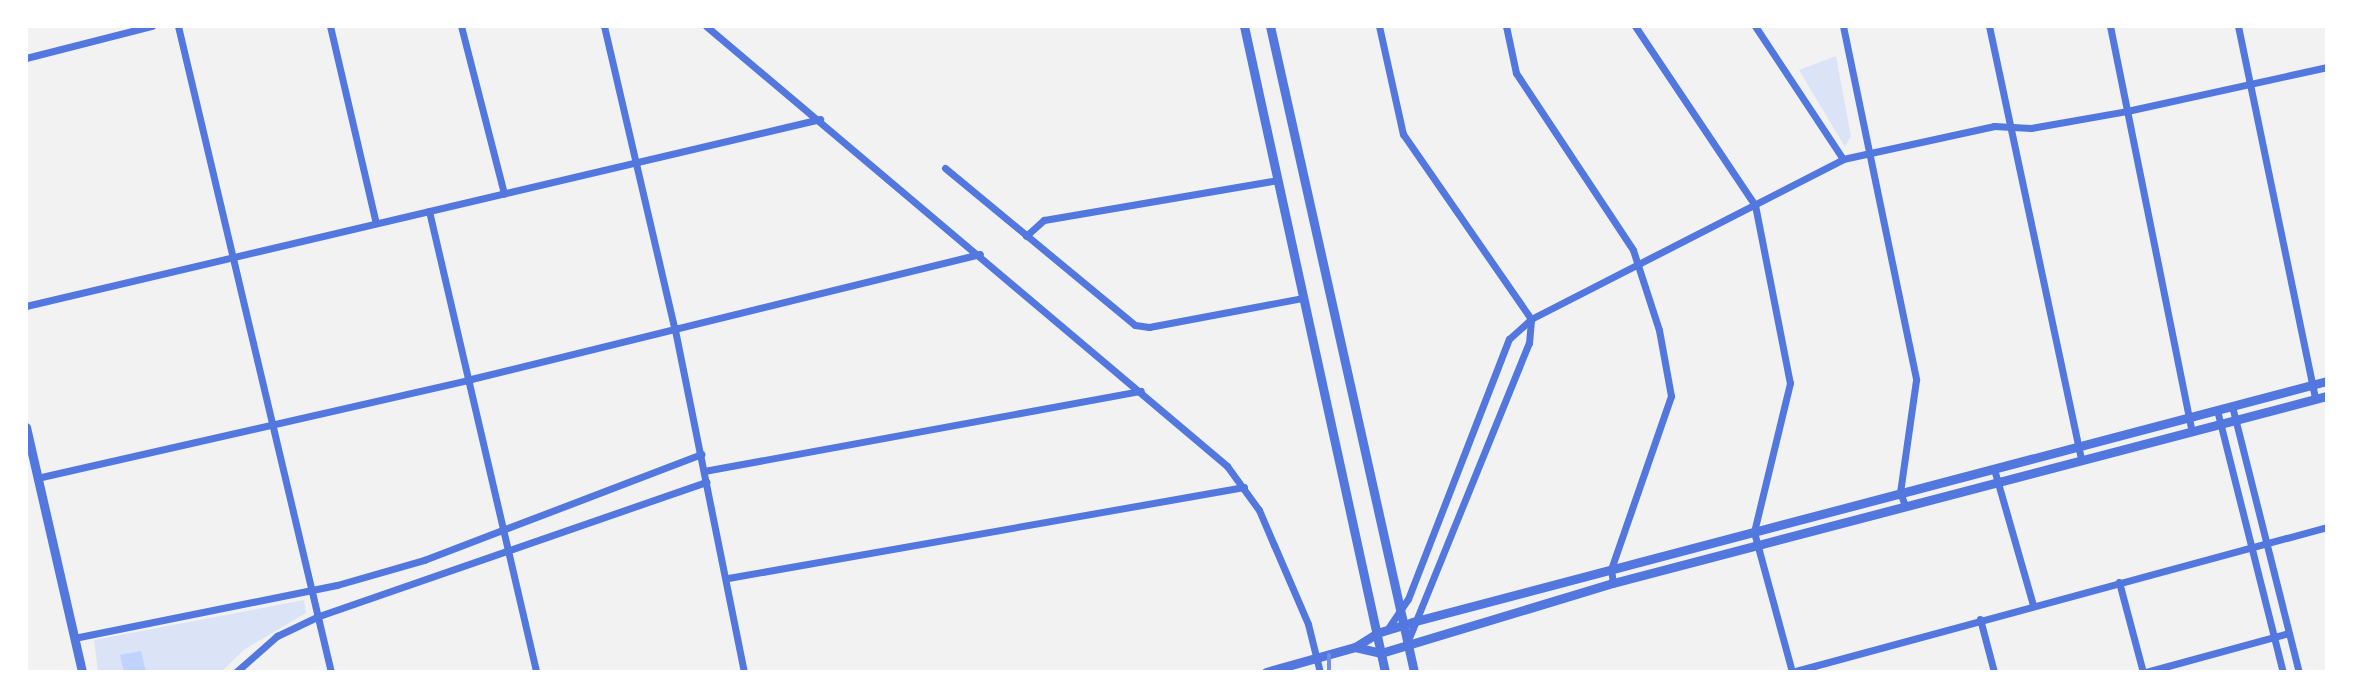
<!DOCTYPE html>
<style>
body{margin:0}
#map{position:relative;width:2353px;height:698px;overflow:hidden;background:#f2f2f2;font-family:Manrope,sans-serif}
div>[style]{position:absolute}
.green>*{inset:0;background:#dbe4f7}
.water>*{inset:0;background:#bfd3fe}
.minor>*{height:7px;margin:-3.5px;padding:0 3.5px;transform-origin:3.5px;border-radius:3.5px;background:#5277de}
.tertiary>*{height:9px;margin:-4.5px;padding:0 4.5px;transform-origin:4.5px;border-radius:4.5px;background:#5277de}
.rail>*{height:4px;margin:-2px;padding:0 2px;transform-origin:2px;border-radius:2px;background:#7290e2}
span{translate:-50% -50%;white-space:nowrap;text-align:center;line-height:1.15;-webkit-text-stroke:8px #fff;paint-order:stroke}
.frame{position:absolute;inset:0;border:28px solid #fff;pointer-events:none}
</style>
<div id="map">
<div class="green">
<div style="clip-path:polygon(1836px 56px,1851px 136px,1845px 147px,1799px 70px)"></div>
<div style="clip-path:polygon(304px 600px,306px 613px,245px 649px,221px 672px,98px 672px,94px 640px)"></div>
</div>
<div class="water">
<div style="clip-path:polygon(141px 651px,146px 672px,124px 672px,120px 655px)"></div>
</div>
<div class="minor">
<div style="left:178px;top:26px;width:664px;rotate:76.68deg"></div>
<div style="left:330px;top:26px;width:202px;rotate:76.9deg"></div>
<div style="left:461px;top:26px;width:173px;rotate:75.6deg"></div>
<div style="left:604px;top:26px;width:312px;rotate:76.9deg"></div>
<div style="left:675px;top:330px;width:349px;rotate:78.6deg"></div>
<div style="left:706px;top:26px;width:682px;rotate:40.18deg"></div>
<div style="left:1227px;top:466px;width:54px;rotate:54deg"></div>
<div style="left:1259px;top:510px;width:38px;rotate:67deg"></div>
<div style="left:1274px;top:545px;width:86px;rotate:66.7deg"></div>
<div style="left:1308px;top:624px;width:49px;rotate:76deg"></div>
<div style="left:1379px;top:26px;width:111px;rotate:77.5deg"></div>
<div style="left:1403px;top:134px;width:225px;rotate:55.3deg"></div>
<div style="left:1506px;top:26px;width:48px;rotate:78deg"></div>
<div style="left:1516px;top:73px;width:212px;rotate:56.5deg"></div>
<div style="left:1633px;top:250px;width:84px;rotate:72deg"></div>
<div style="left:1659px;top:330px;width:67px;rotate:79.7deg"></div>
<div style="left:1671px;top:396px;width:183px;rotate:109.1deg"></div>
<div style="left:1611px;top:569px;width:14px;rotate:82deg"></div>
<div style="left:1635px;top:26px;width:216px;rotate:56.2deg"></div>
<div style="left:1755px;top:205px;width:181px;rotate:78.9deg"></div>
<div style="left:1790px;top:383px;width:153px;rotate:103.6deg"></div>
<div style="left:1754px;top:532px;width:145px;rotate:74.8deg"></div>
<div style="left:1755px;top:26px;width:159px;rotate:56.5deg"></div>
<div style="left:1843px;top:26px;width:361px;rotate:78.3deg"></div>
<div style="left:1916px;top:380px;width:113px;rotate:98.1deg"></div>
<div style="left:1900px;top:492px;width:15px;rotate:70deg"></div>
<div style="left:1989px;top:26px;width:444px;rotate:78deg"></div>
<div style="left:2110px;top:26px;width:413px;rotate:78.6deg"></div>
<div style="left:2238px;top:26px;width:381px;rotate:78.3deg"></div>
<div style="left:26px;top:58px;width:130px;rotate:-14.3deg"></div>
<div style="left:945px;top:168px;width:246px;rotate:39.6deg"></div>
<div style="left:1135px;top:325px;width:14px;rotate:8deg"></div>
<div style="left:1149px;top:327px;width:157px;rotate:-10.7deg"></div>
<div style="left:429px;top:211px;width:473px;rotate:76.9deg"></div>
<div style="left:1026px;top:236px;width:24px;rotate:-42deg"></div>
<div style="left:1044px;top:220px;width:237px;rotate:-9.7deg"></div>
<div style="left:26px;top:306px;width:816px;rotate:-13.25deg"></div>
<div style="left:2232px;top:406px;width:274px;rotate:75.9deg"></div>
<div style="left:2217px;top:410px;width:270px;rotate:75.9deg"></div>
<div style="left:1994px;top:469px;width:141px;rotate:74deg"></div>
<div style="left:704px;top:471px;width:444px;rotate:-10.4deg"></div>
<div style="left:37px;top:478px;width:445px;rotate:-12.8deg"></div>
<div style="left:471px;top:379px;width:524px;rotate:-13.8deg"></div>
<div style="left:728px;top:578px;width:524px;rotate:-10deg"></div>
<div style="left:2119px;top:582px;width:93px;rotate:75.1deg"></div>
<div style="left:1980px;top:619px;width:55px;rotate:75.2deg"></div>
<div style="left:1387px;top:630px;width:37px;rotate:-56deg"></div>
<div style="left:1408px;top:599px;width:279px;rotate:-68.8deg"></div>
<div style="left:1509px;top:339px;width:30px;rotate:-42deg"></div>
<div style="left:1531px;top:319px;width:351px;rotate:-27.1deg"></div>
<div style="left:1843px;top:159px;width:155px;rotate:-12.3deg"></div>
<div style="left:1994px;top:126px;width:37px;rotate:3deg"></div>
<div style="left:2031px;top:128px;width:97px;rotate:-10deg"></div>
<div style="left:2127px;top:111px;width:205px;rotate:-12.4deg"></div>
<div style="left:74px;top:638px;width:268px;rotate:-11.4deg"></div>
<div style="left:337px;top:585px;width:91px;rotate:-16deg"></div>
<div style="left:424px;top:560px;width:297px;rotate:-20.9deg"></div>
<div style="left:1409px;top:638px;width:318px;rotate:-67.9deg"></div>
<div style="left:1529px;top:343px;width:24px;rotate:-85deg"></div>
<div style="left:236px;top:672px;width:55px;rotate:-41.3deg"></div>
<div style="left:277px;top:636px;width:47px;rotate:-25.5deg"></div>
<div style="left:319px;top:616px;width:410px;rotate:-19.1deg"></div>
<div style="left:1792px;top:672px;width:554px;rotate:-15.16deg"></div>
<div style="left:2146px;top:672px;width:148px;rotate:-15.3deg"></div>
</div>
<div class="tertiary">
<div style="left:1244px;top:26px;width:661px;rotate:77.69deg"></div>
<div style="left:1270px;top:26px;width:662px;rotate:77.43deg"></div>
<div style="left:26px;top:427px;width:251px;rotate:77.1deg"></div>
<div style="left:1355px;top:647px;width:27px;rotate:13deg"></div>
<div style="left:1381px;top:653px;width:242px;rotate:-16.8deg"></div>
<div style="left:1613px;top:583px;width:738px;rotate:-14.68deg"></div>
<div style="left:1266px;top:672px;width:92px;rotate:-15.7deg"></div>
<div style="left:1355px;top:647px;width:26px;rotate:-32deg"></div>
<div style="left:1377px;top:633px;width:37px;rotate:-17deg"></div>
<div style="left:1412px;top:622px;width:946px;rotate:-14.76deg"></div>
</div>
<div class="rail">
<div style="left:1329px;top:655px;width:17px;rotate:90deg"></div>
</div>
<div class="frame"></div>
</div>
